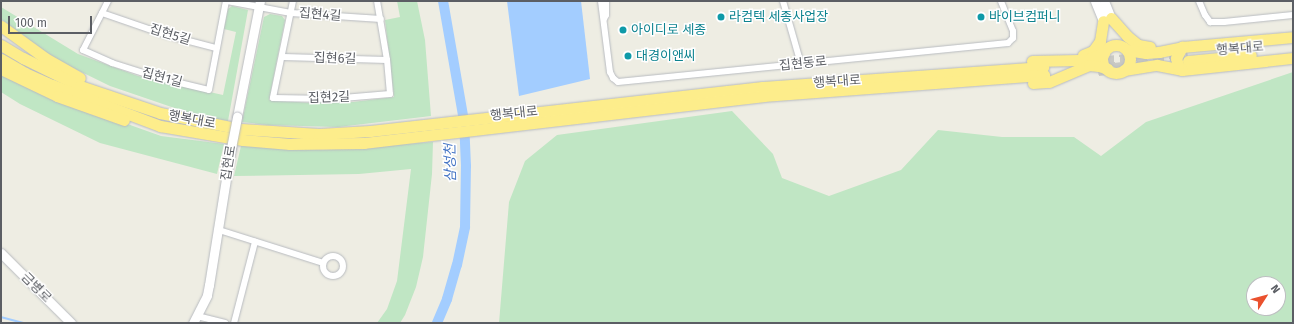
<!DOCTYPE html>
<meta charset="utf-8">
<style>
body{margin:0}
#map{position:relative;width:1294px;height:324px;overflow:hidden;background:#eeede3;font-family:"Fira Sans","Noto Sans KR",sans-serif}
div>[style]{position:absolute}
.green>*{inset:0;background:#c0e6c4}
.water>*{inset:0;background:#a3cdff}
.stream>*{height:1.5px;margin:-0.75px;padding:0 0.75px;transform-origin:0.75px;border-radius:0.75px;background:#a3cdff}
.river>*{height:10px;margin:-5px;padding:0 5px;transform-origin:5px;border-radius:5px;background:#a3cdff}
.highway-tunnel>*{height:11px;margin-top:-5.5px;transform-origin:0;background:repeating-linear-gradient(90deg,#c9c9c3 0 11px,transparent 0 16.5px)}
.roads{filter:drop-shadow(0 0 1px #b8bbc0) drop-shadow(0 0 1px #b8bbc0)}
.street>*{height:6px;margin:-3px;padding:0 3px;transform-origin:3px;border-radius:3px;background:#fff}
.street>.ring{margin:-3px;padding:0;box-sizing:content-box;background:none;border:6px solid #fff;border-radius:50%}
.secondary>*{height:9px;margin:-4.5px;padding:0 4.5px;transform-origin:4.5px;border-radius:4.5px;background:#fff}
.highway>*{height:11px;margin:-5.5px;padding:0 5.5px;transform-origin:5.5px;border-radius:5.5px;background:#fded8b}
.highway>.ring{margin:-5.5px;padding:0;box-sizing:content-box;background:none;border:11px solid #fded8b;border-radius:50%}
.bridges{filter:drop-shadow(0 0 1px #b9bbc2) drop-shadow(0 0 1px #b9bbc2)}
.secondary-bridge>*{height:9px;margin:-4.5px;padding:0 4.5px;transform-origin:4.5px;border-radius:4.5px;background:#fff}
.dots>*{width:11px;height:11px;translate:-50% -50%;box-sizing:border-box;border:2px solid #fff;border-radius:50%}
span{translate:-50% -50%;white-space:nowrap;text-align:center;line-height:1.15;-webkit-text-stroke:3px #fff;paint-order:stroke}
.street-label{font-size:13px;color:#5b5e64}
.culture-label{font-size:13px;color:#0d838f}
.left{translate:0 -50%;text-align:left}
.water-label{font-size:14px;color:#4474c4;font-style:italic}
.frame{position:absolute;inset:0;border:2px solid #5b5e64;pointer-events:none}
.north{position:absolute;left:1246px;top:276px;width:40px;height:40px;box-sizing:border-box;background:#fff;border:1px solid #bdbfc1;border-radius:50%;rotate:54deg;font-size:11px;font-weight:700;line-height:16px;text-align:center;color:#5b5e64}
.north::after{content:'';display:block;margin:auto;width:14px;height:18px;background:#ea512e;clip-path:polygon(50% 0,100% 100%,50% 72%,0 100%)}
.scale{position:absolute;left:8px;top:16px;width:84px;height:18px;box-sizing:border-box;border:2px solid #5b5e64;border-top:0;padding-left:5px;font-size:12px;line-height:14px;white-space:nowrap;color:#5b5e64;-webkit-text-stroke:3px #fff;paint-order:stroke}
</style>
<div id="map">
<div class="green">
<div style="clip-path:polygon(397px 1px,417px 1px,425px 40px,431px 116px,338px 127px,268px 125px,242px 122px,264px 17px,270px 14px,282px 16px,285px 20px,269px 100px,311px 103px,353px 102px,394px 97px,385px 20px,400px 17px)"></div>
<div style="clip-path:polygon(232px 6px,248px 10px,228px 121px,192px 114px,110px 86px,57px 60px,1px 19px,1px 7px,78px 54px,138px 76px,223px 95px,236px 32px,224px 29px,228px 9px)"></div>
<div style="clip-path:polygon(evenodd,1293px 72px,1293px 323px,499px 323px,509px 202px,525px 161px,557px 135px,732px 111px,773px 154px,782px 178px,829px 196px,901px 170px,938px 130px,1002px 137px,1074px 137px,1101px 156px,1146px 122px,1293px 72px,1254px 284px,1278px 284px,1278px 308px,1254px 308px,1254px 284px)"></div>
<div style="clip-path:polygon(1px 74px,63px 101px,161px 136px,224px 144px,217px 174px,100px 143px,20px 104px,1px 92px)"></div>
<div style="clip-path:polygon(433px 142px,432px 174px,423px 257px,416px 287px,405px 315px,400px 323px,377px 323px,387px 309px,397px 281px,411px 169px,359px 174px,234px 176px,241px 146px,322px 150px)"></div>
</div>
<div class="water">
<div style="clip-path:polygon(507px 1px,581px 1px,590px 79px,519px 96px)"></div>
</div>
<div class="stream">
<div style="left:1px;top:317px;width:23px;rotate:15deg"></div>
</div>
<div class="river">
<div style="left:437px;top:323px;width:26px;rotate:-67deg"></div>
<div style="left:447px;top:299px;width:35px;rotate:-74deg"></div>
<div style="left:457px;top:265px;width:39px;rotate:-78deg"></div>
<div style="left:465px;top:227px;width:61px;rotate:-89.1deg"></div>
<div style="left:466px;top:166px;width:45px;rotate:-92.5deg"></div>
<div style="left:464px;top:121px;width:122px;rotate:-99.9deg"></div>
</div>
<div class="highway-tunnel">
<div style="left:1087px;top:63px;width:101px;rotate:-5.7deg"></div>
<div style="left:1098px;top:70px;width:35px;rotate:-7deg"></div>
</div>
<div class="roads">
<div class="street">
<div style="left:108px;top:1px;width:55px;rotate:117deg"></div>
<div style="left:83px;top:50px;width:32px;rotate:24deg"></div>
<div style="left:112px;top:63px;width:49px;rotate:17.7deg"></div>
<div style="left:159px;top:78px;width:51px;rotate:13.5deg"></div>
<div style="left:209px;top:90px;width:91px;rotate:-79.2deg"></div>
<div style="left:227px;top:1px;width:65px;rotate:10.6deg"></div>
<div style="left:291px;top:13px;width:90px;rotate:3.8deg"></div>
<div style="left:293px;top:1px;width:99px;rotate:101.7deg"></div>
<div style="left:273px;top:98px;width:58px;rotate:1deg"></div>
<div style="left:331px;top:99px;width:59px;rotate:-4.8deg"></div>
<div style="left:390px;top:94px;width:34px;rotate:-95deg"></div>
<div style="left:387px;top:60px;width:60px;rotate:-99.6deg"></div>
<div style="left:601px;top:1px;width:72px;rotate:82.8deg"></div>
<div style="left:610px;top:72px;width:7px;rotate:63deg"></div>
<div style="left:613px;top:78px;width:6px;rotate:39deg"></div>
<div style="left:618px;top:82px;width:392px;rotate:-5.7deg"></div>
<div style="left:1008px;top:43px;width:7px;rotate:-45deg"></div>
<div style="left:1013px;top:38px;width:7px;rotate:-90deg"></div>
<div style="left:1013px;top:31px;width:32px;rotate:-112deg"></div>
<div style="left:783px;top:1px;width:66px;rotate:74.1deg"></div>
<div style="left:1199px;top:1px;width:15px;rotate:67deg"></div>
<div style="left:1205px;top:15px;width:9px;rotate:54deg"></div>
<div style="left:1210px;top:22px;width:14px"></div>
<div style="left:1224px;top:22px;width:69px;rotate:-5.8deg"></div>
<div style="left:102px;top:13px;width:68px;rotate:19deg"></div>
<div style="left:166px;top:35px;width:52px;rotate:14.6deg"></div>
<div style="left:604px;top:19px;width:4px;rotate:-63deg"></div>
<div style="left:606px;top:15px;width:14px;rotate:-90deg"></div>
<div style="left:283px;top:57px;width:104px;rotate:1.7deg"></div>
<div style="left:219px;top:230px;width:109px;rotate:17.6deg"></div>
<div class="ring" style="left:323px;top:256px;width:14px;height:14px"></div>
<div style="left:197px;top:316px;width:29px;rotate:14deg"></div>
<div style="left:234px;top:323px;width:84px;rotate:-75.5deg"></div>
</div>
<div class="secondary">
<div style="left:1095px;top:1px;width:22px;rotate:68deg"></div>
<div style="left:1104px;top:1px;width:18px;rotate:68deg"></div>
<div style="left:237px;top:117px;width:118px;rotate:-78.8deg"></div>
<div style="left:1px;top:253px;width:99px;rotate:45deg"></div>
<div style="left:193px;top:323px;width:31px;rotate:-63deg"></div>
<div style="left:207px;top:295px;width:10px;rotate:-79deg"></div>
<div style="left:209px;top:285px;width:139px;rotate:-80.9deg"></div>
</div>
<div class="highway">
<div style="left:1111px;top:18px;width:24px;rotate:48deg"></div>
<div style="left:1127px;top:36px;width:14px;rotate:39deg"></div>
<div style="left:1138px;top:45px;width:12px;rotate:9deg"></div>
<div style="left:1px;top:26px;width:54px;rotate:36deg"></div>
<div style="left:45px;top:58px;width:40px;rotate:29.7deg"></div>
<div style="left:1px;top:45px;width:26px;rotate:31deg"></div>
<div style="left:23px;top:58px;width:64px;rotate:26.2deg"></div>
<div style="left:80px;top:86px;width:84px;rotate:18.6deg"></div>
<div style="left:160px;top:113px;width:83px;rotate:11.2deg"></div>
<div style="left:241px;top:129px;width:78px;rotate:3.7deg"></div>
<div style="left:319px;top:134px;width:51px;rotate:-3.4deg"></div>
<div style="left:370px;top:131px;width:395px;rotate:-6.4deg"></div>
<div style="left:763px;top:87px;width:281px;rotate:-4.1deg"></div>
<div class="ring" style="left:1102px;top:45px;width:17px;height:17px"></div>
<div style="left:1127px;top:50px;width:19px;rotate:9deg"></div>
<div style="left:1146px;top:53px;width:13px;rotate:-4deg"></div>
<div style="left:1159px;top:52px;width:24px;rotate:-12deg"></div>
<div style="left:1182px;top:47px;width:111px;rotate:-5.1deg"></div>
<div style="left:1083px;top:55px;width:11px;rotate:-22deg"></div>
<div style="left:1093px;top:51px;width:12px;rotate:-55deg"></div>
<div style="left:1100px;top:41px;width:20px;rotate:-81deg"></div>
<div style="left:1px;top:59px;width:28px;rotate:30deg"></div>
<div style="left:25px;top:73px;width:30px;rotate:24deg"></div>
<div style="left:52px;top:85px;width:116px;rotate:20.8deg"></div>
<div style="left:160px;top:126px;width:84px;rotate:9.6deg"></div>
<div style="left:243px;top:140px;width:47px;rotate:4.9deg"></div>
<div style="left:290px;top:144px;width:74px;rotate:-0.8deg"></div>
<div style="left:364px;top:143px;width:402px;rotate:-6.7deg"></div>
<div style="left:763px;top:96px;width:282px;rotate:-4.3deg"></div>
<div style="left:1032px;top:61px;width:47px;rotate:-1.2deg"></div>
<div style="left:1079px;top:60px;width:12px;rotate:-9deg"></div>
<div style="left:1091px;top:58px;width:14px;rotate:-21deg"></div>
<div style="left:1188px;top:61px;width:63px;rotate:-5.4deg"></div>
<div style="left:1px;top:69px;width:62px;rotate:25.7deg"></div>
<div style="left:57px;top:96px;width:71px;rotate:19.7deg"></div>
<div style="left:1124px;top:70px;width:33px;rotate:-9deg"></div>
<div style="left:1157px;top:65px;width:25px;rotate:11deg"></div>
<div style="left:1182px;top:70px;width:112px;rotate:-6.2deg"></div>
<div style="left:1182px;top:70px;width:6px;rotate:-129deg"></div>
<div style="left:1178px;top:65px;width:7px;rotate:-106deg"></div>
<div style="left:1176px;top:58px;width:13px;rotate:-61deg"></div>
<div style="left:1033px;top:83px;width:16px;rotate:-4deg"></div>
<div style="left:1049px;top:82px;width:43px;rotate:-23deg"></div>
<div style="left:1089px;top:65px;width:10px;rotate:6deg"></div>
<div style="left:1099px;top:66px;width:9px;rotate:18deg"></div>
</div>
</div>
<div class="bridges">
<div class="secondary-bridge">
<div style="left:231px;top:148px;width:32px;rotate:-79deg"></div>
</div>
</div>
<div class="dots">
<div style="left:721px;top:17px;background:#0f9aa8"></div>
<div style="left:981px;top:17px;background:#0f9aa8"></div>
<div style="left:623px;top:30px;background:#0f9aa8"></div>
<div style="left:628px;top:56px;background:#0f9aa8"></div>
</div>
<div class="street-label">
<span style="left:320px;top:15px;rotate:5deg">집현4길</span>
<span style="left:170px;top:35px;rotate:17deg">집현5길</span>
<span style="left:1240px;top:49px;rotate:-5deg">행복대로</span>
<span style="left:335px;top:59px;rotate:2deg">집현6길</span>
<span style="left:803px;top:64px;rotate:-6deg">집현동로</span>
<span style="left:162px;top:78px;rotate:15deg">집현1길</span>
<span style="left:837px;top:82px;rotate:-4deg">행복대로</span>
<span style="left:329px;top:98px;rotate:-2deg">집현2길</span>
<span style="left:514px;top:114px;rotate:-6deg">행복대로</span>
<span style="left:192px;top:120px;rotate:11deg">행복대로</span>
<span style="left:229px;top:163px;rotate:-81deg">집현로</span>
<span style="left:36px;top:288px;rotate:45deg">금병로</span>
</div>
<div class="culture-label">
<span class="left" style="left:729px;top:17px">라컴텍 세종사업장</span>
<span class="left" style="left:989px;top:17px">바이브컴퍼니</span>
<span class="left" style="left:631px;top:30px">아이디로 세종</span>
<span class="left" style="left:636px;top:56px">대경이앤씨</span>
</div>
<div class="water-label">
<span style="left:451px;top:163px;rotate:-91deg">삼성천</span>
</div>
<div class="frame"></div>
<div class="north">N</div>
<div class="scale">100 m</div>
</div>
